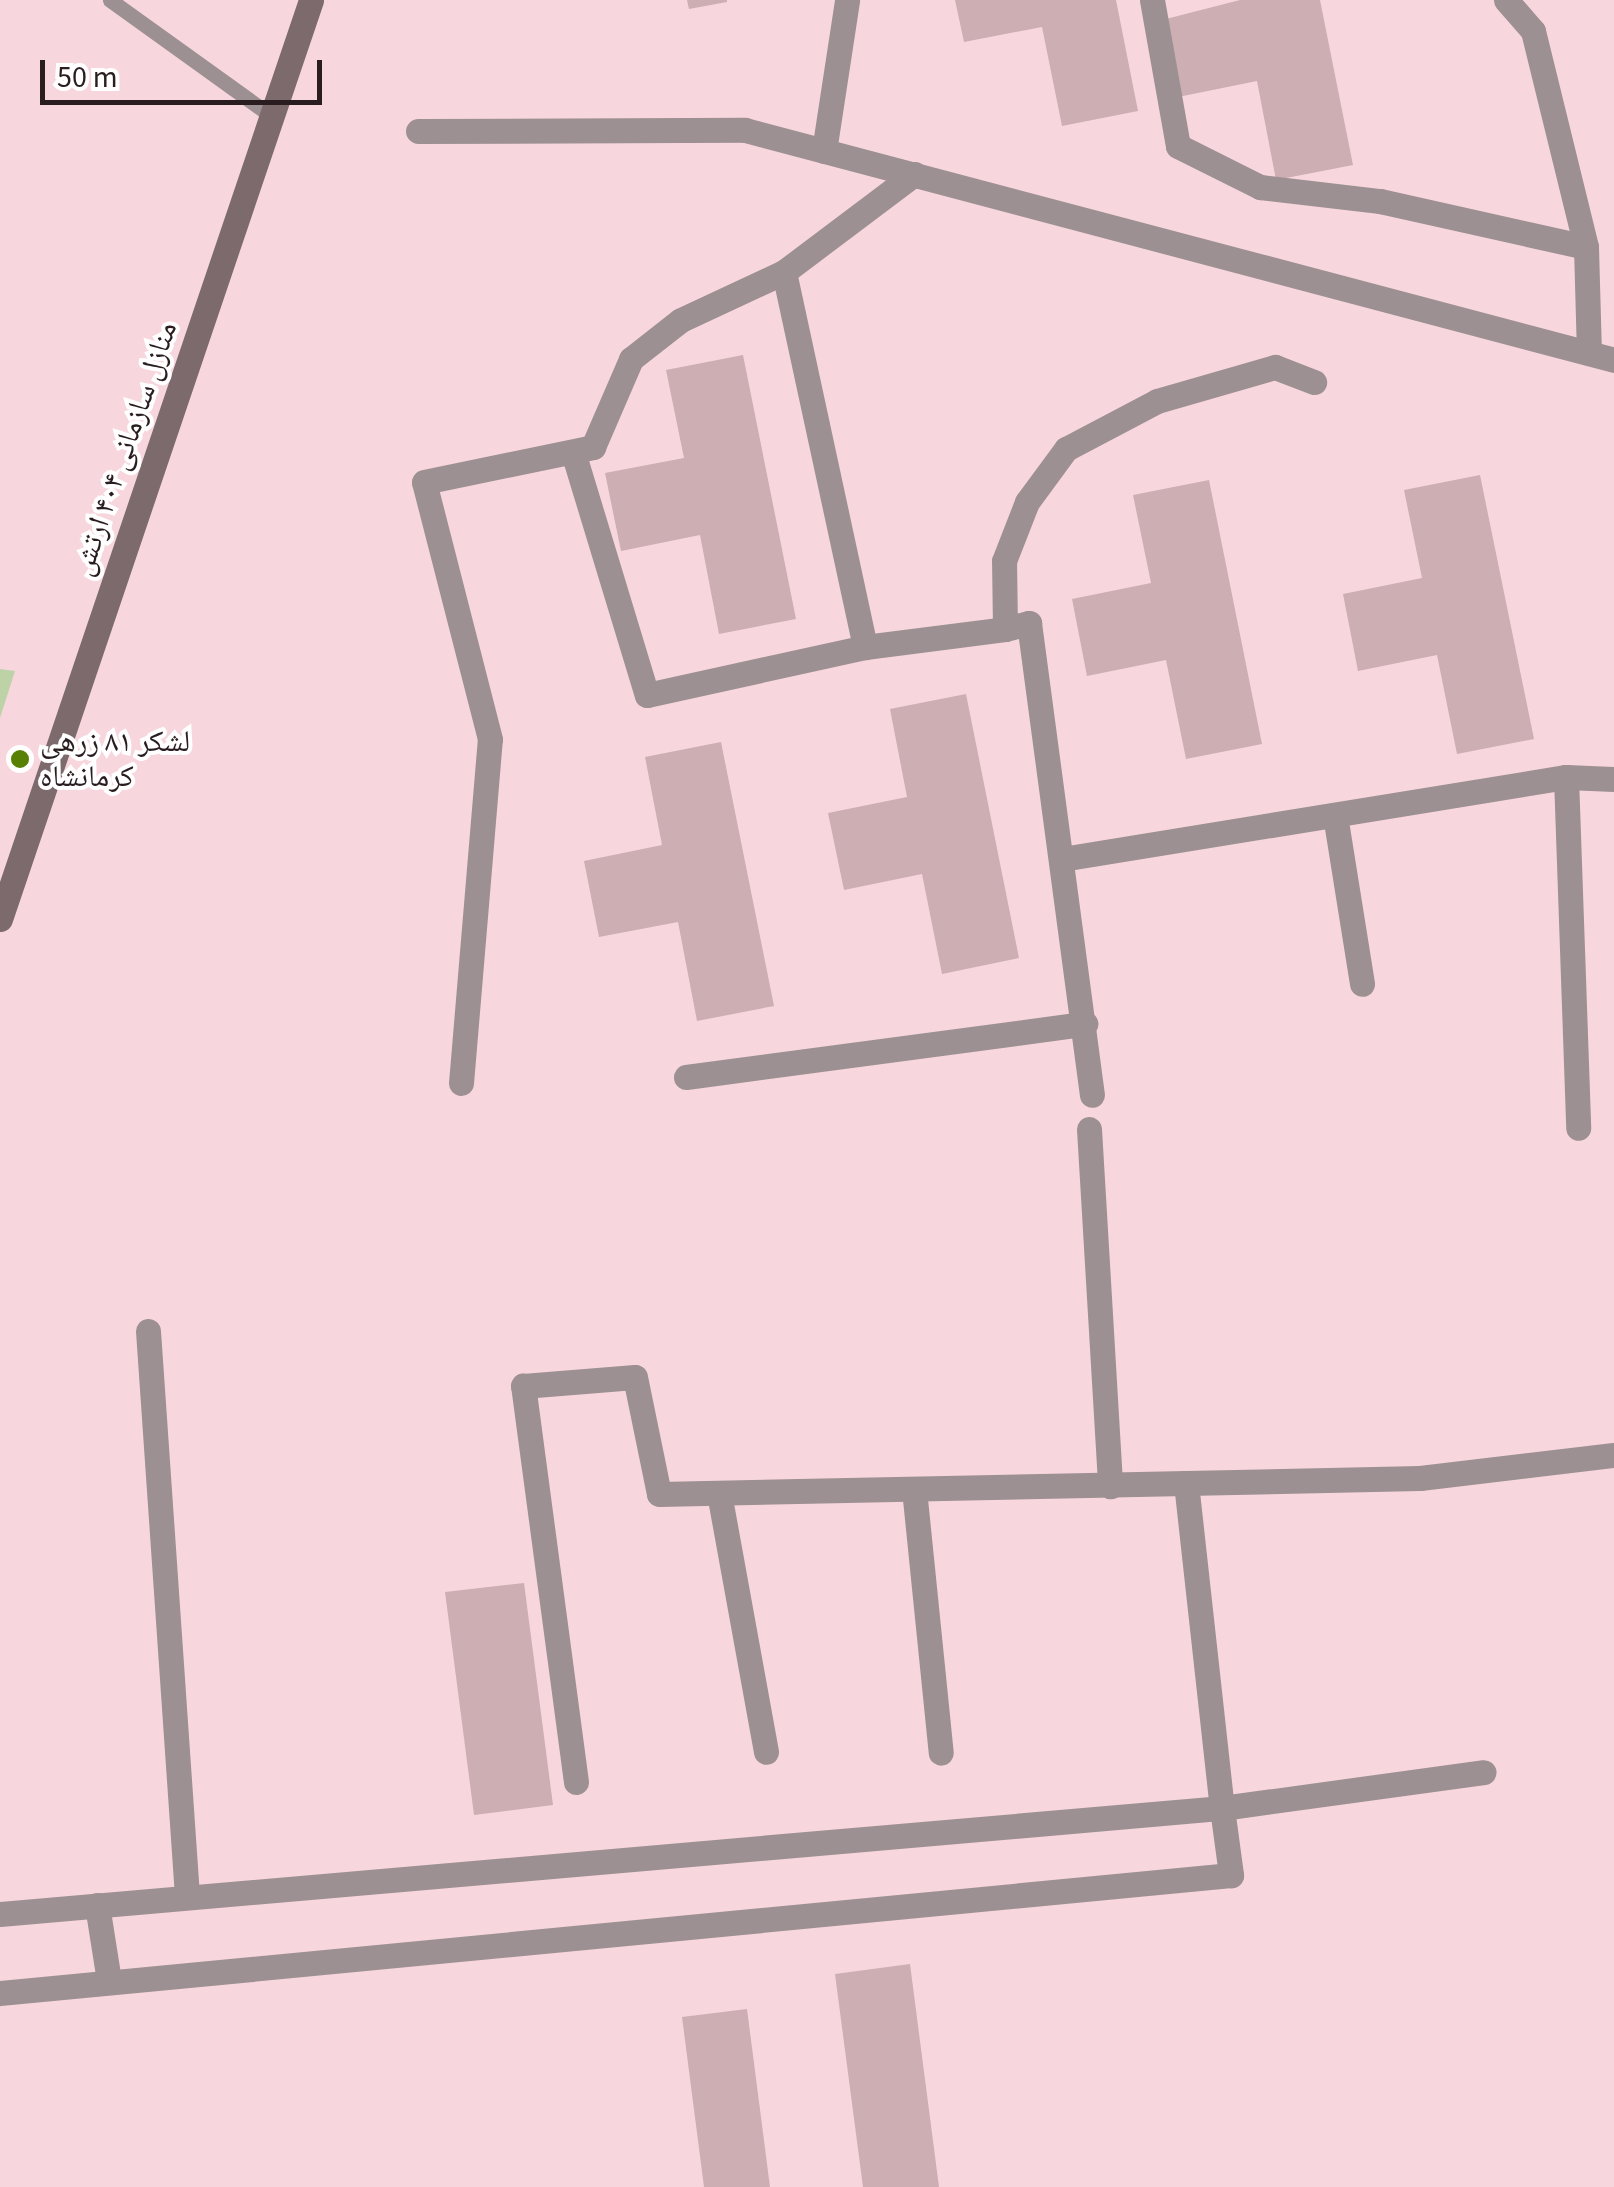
<!DOCTYPE html>
<meta charset="utf-8">
<style>
body{margin:0}
#map{position:relative;width:1614px;height:2187px;overflow:hidden;background:#f7d7dd;font-family:"Source Sans 3","Noto Naskh Arabic",sans-serif}
div>[style]{position:absolute}
.green>*{inset:0;background:#bed2a8}
.building>*{inset:0;background:#ccaeb3}
.lane>*{height:15px;margin:-7.5px;padding:0 7.5px;transform-origin:7.5px;border-radius:7.5px;background:#9d9092}
.street>*{height:25px;margin:-12.5px;padding:0 12.5px;transform-origin:12.5px;border-radius:12.5px;background:#9d9092}
.secondary>*{height:25px;margin:-12.5px;padding:0 12.5px;transform-origin:12.5px;border-radius:12.5px;background:#7c6a6d}
.dots>*{width:28px;height:28px;translate:-50% -50%;box-sizing:border-box;border:5px solid #fff;border-radius:50%}
span{translate:-50% -50%;white-space:nowrap;text-align:center;line-height:1.15;-webkit-text-stroke:8px #fff;paint-order:stroke}
.street-label{font-size:30px;color:#291d20}
.poi-label{font-size:30px;color:#291d20}
.left{translate:0 -50%;text-align:left}
.scale{position:absolute;left:40px;top:60px;width:282px;height:45px;box-sizing:border-box;border:5px solid #291d20;border-top:0;padding-left:12px;font-size:30px;line-height:35px;white-space:nowrap;color:#291d20;-webkit-text-stroke:8px #fff;paint-order:stroke}
</style>
<div id="map">
<div class="green">
<div style="clip-path:polygon(0 669px,15px 671px,0 718px)"></div>
</div>
<div class="building">
<div style="clip-path:polygon(687px 0,727px 0,727px 2px,689px 9px)"></div>
<div style="clip-path:polygon(955px 0,1116px 0,1138px 111px,1062px 126px,1042px 27px,964px 42px)"></div>
<div style="clip-path:polygon(1240px 0,1320px 0,1353px 165px,1276px 180px,1257px 81px,1178px 97px,1162px 20px)"></div>
<div style="clip-path:polygon(743px 355px,796px 619px,719px 634px,700px 535px,621px 551px,605px 473px,684px 458px,666px 370px)"></div>
<div style="clip-path:polygon(1480px 475px,1534px 739px,1457px 754px,1437px 655px,1358px 671px,1343px 594px,1422px 578px,1404px 490px)"></div>
<div style="clip-path:polygon(1209px 480px,1262px 744px,1186px 759px,1166px 660px,1087px 676px,1072px 599px,1151px 583px,1133px 495px)"></div>
<div style="clip-path:polygon(966px 694px,1019px 958px,942px 974px,922px 874px,844px 890px,828px 813px,907px 797px,890px 709px)"></div>
<div style="clip-path:polygon(721px 742px,774px 1006px,697px 1021px,678px 922px,599px 937px,584px 861px,662px 845px,645px 757px)"></div>
<div style="clip-path:polygon(524px 1583px,553px 1805px,474px 1815px,445px 1592px)"></div>
<div style="clip-path:polygon(910px 1964px,939px 2187px,863px 2187px,835px 1974px)"></div>
<div style="clip-path:polygon(747px 2009px,770px 2187px,704px 2187px,682px 2017px)"></div>
</div>
<div class="lane">
<div style="left:110px;top:0;width:201px;rotate:35.7deg"></div>
</div>
<div class="street">
<div style="left:1152px;top:0;width:148px;rotate:79.9deg"></div>
<div style="left:1178px;top:146px;width:92px;rotate:26.6deg"></div>
<div style="left:1260px;top:187px;width:121px;rotate:6.7deg"></div>
<div style="left:1380px;top:201px;width:211px;rotate:12.6deg"></div>
<div style="left:1506px;top:0;width:41px;rotate:48.9deg"></div>
<div style="left:1533px;top:31px;width:222px;rotate:76.2deg"></div>
<div style="left:1586px;top:247px;width:106px;rotate:88.4deg"></div>
<div style="left:418px;top:131px;width:327px;rotate:-0.2deg"></div>
<div style="left:745px;top:130px;width:899px;rotate:14.82deg"></div>
<div style="left:824px;top:151px;width:153px;rotate:-81.3deg"></div>
<div style="left:784px;top:272px;width:384px;rotate:77.8deg"></div>
<div style="left:573px;top:452px;width:254px;rotate:73.1deg"></div>
<div style="left:647px;top:695px;width:223px;rotate:-12.4deg"></div>
<div style="left:865px;top:647px;width:141px;rotate:-7.3deg"></div>
<div style="left:1005px;top:629px;width:68px;rotate:-90.8deg"></div>
<div style="left:1004px;top:561px;width:63px;rotate:-68.7deg"></div>
<div style="left:1027px;top:502px;width:66px;rotate:-53.7deg"></div>
<div style="left:1066px;top:449px;width:103px;rotate:-27.8deg"></div>
<div style="left:1157px;top:401px;width:123px;rotate:-16.1deg"></div>
<div style="left:1275px;top:367px;width:42px;rotate:21deg"></div>
<div style="left:1005px;top:629px;width:25px;rotate:-14deg"></div>
<div style="left:1029px;top:623px;width:476px;rotate:82.4deg"></div>
<div style="left:1566px;top:777px;width:351px;rotate:88deg"></div>
<div style="left:1335px;top:815px;width:171px;rotate:80.9deg"></div>
<div style="left:1062px;top:859px;width:511px;rotate:-9.24deg"></div>
<div style="left:1566px;top:777px;width:48px;rotate:2.4deg"></div>
<div style="left:686px;top:1077px;width:403px;rotate:-7.6deg"></div>
<div style="left:461px;top:1083px;width:345px;rotate:-85.2deg"></div>
<div style="left:490px;top:739px;width:265px;rotate:-104.4deg"></div>
<div style="left:424px;top:482px;width:173px;rotate:-11.7deg"></div>
<div style="left:593px;top:447px;width:96px;rotate:-66.6deg"></div>
<div style="left:631px;top:359px;width:63px;rotate:-38deg"></div>
<div style="left:681px;top:320px;width:114px;rotate:-25deg"></div>
<div style="left:784px;top:272px;width:163px;rotate:-37deg"></div>
<div style="left:1089px;top:1129px;width:358px;rotate:86.6deg"></div>
<div style="left:148px;top:1331px;width:566px;rotate:86.05deg"></div>
<div style="left:1186px;top:1483px;width:234px;rotate:-1.2deg"></div>
<div style="left:1420px;top:1478px;width:195px;rotate:-6.8deg"></div>
<div style="left:914px;top:1489px;width:265px;rotate:84.2deg"></div>
<div style="left:719px;top:1493px;width:263px;rotate:79.7deg"></div>
<div style="left:576px;top:1782px;width:400px;rotate:-97.6deg"></div>
<div style="left:523px;top:1386px;width:112px;rotate:-4.6deg"></div>
<div style="left:635px;top:1377px;width:119px;rotate:78.4deg"></div>
<div style="left:659px;top:1494px;width:527px;rotate:-1.2deg"></div>
<div style="left:1186px;top:1483px;width:327px;rotate:83.7deg"></div>
<div style="left:1222px;top:1808px;width:264px;rotate:-7.8deg"></div>
<div style="left:97px;top:1905px;width:77px;rotate:81deg"></div>
<div style="left:0;top:1914px;width:1227px;rotate:-4.96deg"></div>
<div style="left:1222px;top:1808px;width:68px;rotate:82.3deg"></div>
<div style="left:1231px;top:1875px;width:1237px;rotate:174.52deg"></div>
</div>
<div class="secondary">
<div style="left:0;top:919px;width:970px;rotate:-71.3deg"></div>
</div>
<div class="dots">
<div style="left:20px;top:759px;background:#588104"></div>
</div>
<div class="street-label">
<span style="left:125px;top:449px;rotate:-71deg">منازل سازمانی ۴۰۴ ارتش</span>
</div>
<div class="poi-label">
<span class="left" style="left:40px;top:759px">لشکر ۸۱ زرهی<br>کرمانشاه</span>
</div>
<div class="scale">50 m</div>
</div>
